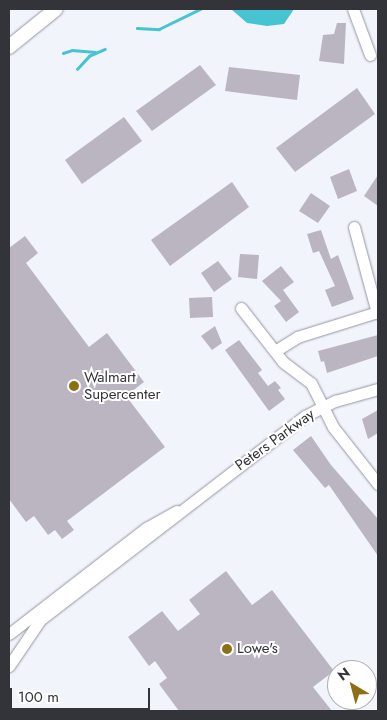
<!DOCTYPE html>
<style>
body{margin:0}
#map{position:relative;width:387px;height:720px;overflow:hidden;background:#f2f4fc;font-family:Jost,sans-serif}
div>[style]{position:absolute}
.water>*{inset:0;background:#46c4d1}
.stream>*{height:2.5px;margin:-1.25px;padding:0 1.25px;transform-origin:1.25px;border-radius:1.25px;background:#46c4d1}
.building>*{inset:0;background:#bbb5c1}
.roads{filter:drop-shadow(0 0 1px #9295a2) drop-shadow(0 0 1px #9295a2)}
.minor>*{height:11px;margin:-5.5px;padding:0 5.5px;transform-origin:5.5px;border-radius:5.5px;background:#fff}
.tertiary>*{height:14px;margin:-7px;padding:0 7px;transform-origin:7px;border-radius:7px;background:#fff}
.dots>*{width:14px;height:14px;translate:-50% -50%;box-sizing:border-box;border:2px solid #fff;border-radius:50%}
span{translate:-50% -50%;white-space:nowrap;text-align:center;line-height:1.15;-webkit-text-stroke:4px #fff;paint-order:stroke}
.poi-label{font-size:15px;color:#33343a}
.left{translate:0 -50%;text-align:left}
.street-label{font-size:15px;color:#33343a}
.frame{position:absolute;inset:0;border:10px solid #33343a;pointer-events:none}
.north{position:absolute;left:327px;top:660px;width:50px;height:50px;box-sizing:border-box;background:#fff;border:1px solid #adaeb0;border-radius:50%;rotate:323deg;font-size:14px;font-weight:700;line-height:20px;text-align:center;color:#33343a}
.north::after{content:'';display:block;margin:auto;width:18px;height:22px;background:#8d7013;clip-path:polygon(50% 0,100% 100%,50% 72%,0 100%)}
.scale{position:absolute;left:10px;top:688px;width:140px;height:22px;box-sizing:border-box;border:2px solid #33343a;border-top:0;padding-left:6px;font-size:15px;line-height:18px;white-space:nowrap;color:#33343a;-webkit-text-stroke:4px #fff;paint-order:stroke}
</style>
<div id="map">
<div class="water">
<div style="clip-path:polygon(231px 9px,294px 9px,284px 24px,267px 26px,247px 23px)"></div>
</div>
<div class="stream">
<div style="left:137px;top:28px;width:22px;rotate:3deg"></div>
<div style="left:159px;top:29px;width:46px;rotate:-26deg"></div>
<div style="left:63px;top:53px;width:9px;rotate:-18deg"></div>
<div style="left:72px;top:50px;width:23px;rotate:5deg"></div>
<div style="left:77px;top:69px;width:18px;rotate:-47deg"></div>
<div style="left:89px;top:56px;width:17px;rotate:-24deg"></div>
</div>
<div class="building">
<div style="clip-path:polygon(337px 23px,346px 23px,344px 64px,319px 61px,323px 35px,334px 34px)"></div>
<div style="clip-path:polygon(200px 65px,216px 85px,152px 131px,136px 111px)"></div>
<div style="clip-path:polygon(229px 67px,300px 75px,297px 100px,225px 91px)"></div>
<div style="clip-path:polygon(357px 88px,375px 114px,295px 172px,276px 148px)"></div>
<div style="clip-path:polygon(124px 117px,142px 141px,82px 184px,65px 160px)"></div>
<div style="clip-path:polygon(349px 169px,357px 191px,338px 199px,330px 177px)"></div>
<div style="clip-path:polygon(378px 175px,378px 206px,364px 196px)"></div>
<div style="clip-path:polygon(232px 182px,249px 207px,170px 266px,151px 240px)"></div>
<div style="clip-path:polygon(311px 193px,330px 206px,318px 223px,299px 211px)"></div>
<div style="clip-path:polygon(321px 230px,331px 259px,338px 255px,354px 299px,332px 307px,325px 290px,335px 286px,319px 251px,313px 253px,307px 234px)"></div>
<div style="clip-path:polygon(25px 236px,38px 253px,26px 263px,89px 347px,107px 333px,144px 382px,126px 396px,165px 447px,67px 521px,74px 530px,62px 539px,55px 530px,48px 535px,34px 516px,26px 522px,9px 499px,9px 248px)"></div>
<div style="clip-path:polygon(240px 254px,259px 255px,257px 279px,238px 277px)"></div>
<div style="clip-path:polygon(218px 261px,232px 279px,214px 292px,201px 273px)"></div>
<div style="clip-path:polygon(281px 266px,294px 282px,283px 290px,299px 312px,286px 322px,274px 306px,281px 301px,262px 281px)"></div>
<div style="clip-path:polygon(212px 297px,213px 317px,190px 318px,189px 298px)"></div>
<div style="clip-path:polygon(215px 326px,222px 343px,212px 350px,201px 336px)"></div>
<div style="clip-path:polygon(378px 335px,378px 356px,327px 373px,324px 361px,321px 362px,318px 351px)"></div>
<div style="clip-path:polygon(239px 340px,262px 370px,258px 373px,268px 386px,275px 381px,281px 388px,278px 390px,285px 399px,269px 411px,225px 350px)"></div>
<div style="clip-path:polygon(378px 410px,378px 433px,368px 439px,362px 419px)"></div>
<div style="clip-path:polygon(311px 436px,331px 465px,378px 519px,378px 556px,329px 485px,325px 488px,293px 450px)"></div>
<div style="clip-path:polygon(226px 571px,252px 605px,272px 590px,334px 671px,313px 687px,332px 711px,179px 711px,159px 684px,167px 678px,155px 661px,149px 666px,128px 637px,162px 611px,178px 631px,200px 614px,189px 600px)"></div>
</div>
<div class="roads">
<div class="minor">
<div style="left:353px;top:9px;width:49px;rotate:69.7deg"></div>
<div style="left:354px;top:227px;width:89px;rotate:75deg"></div>
<div style="left:241px;top:308px;width:68px;rotate:52.1deg"></div>
<div style="left:283px;top:362px;width:35px;rotate:37deg"></div>
<div style="left:311px;top:383px;width:49px;rotate:63.4deg"></div>
<div style="left:333px;top:427px;width:73px;rotate:51.7deg"></div>
<div style="left:275px;top:351px;width:26px;rotate:-32deg"></div>
<div style="left:297px;top:337px;width:85px;rotate:-17.2deg"></div>
<div style="left:9px;top:634px;width:173px;rotate:-37.7deg"></div>
<div style="left:146px;top:528px;width:35px;rotate:-29deg"></div>
<div style="left:9px;top:666px;width:55px;rotate:-56deg"></div>
<div style="left:40px;top:620px;width:334px;rotate:-37.6deg"></div>
<div style="left:305px;top:416px;width:34px;rotate:-27deg"></div>
<div style="left:335px;top:401px;width:45px;rotate:-15.6deg"></div>
</div>
<div class="tertiary">
<div style="left:9px;top:47px;width:60px;rotate:-39deg"></div>
</div>
</div>
<div class="dots">
<div style="left:74px;top:386px;background:#8d7013"></div>
<div style="left:227px;top:649px;background:#8d7013"></div>
</div>
<div class="poi-label">
<span class="left" style="left:84px;top:386px">Walmart<br>Supercenter</span>
<span class="left" style="left:237px;top:649px">Lowe's</span>
</div>
<div class="street-label">
<span style="left:275px;top:440px;rotate:-36deg">Peters Parkway</span>
</div>
<div class="frame"></div>
<div class="north">N</div>
<div class="scale">100 m</div>
</div>
